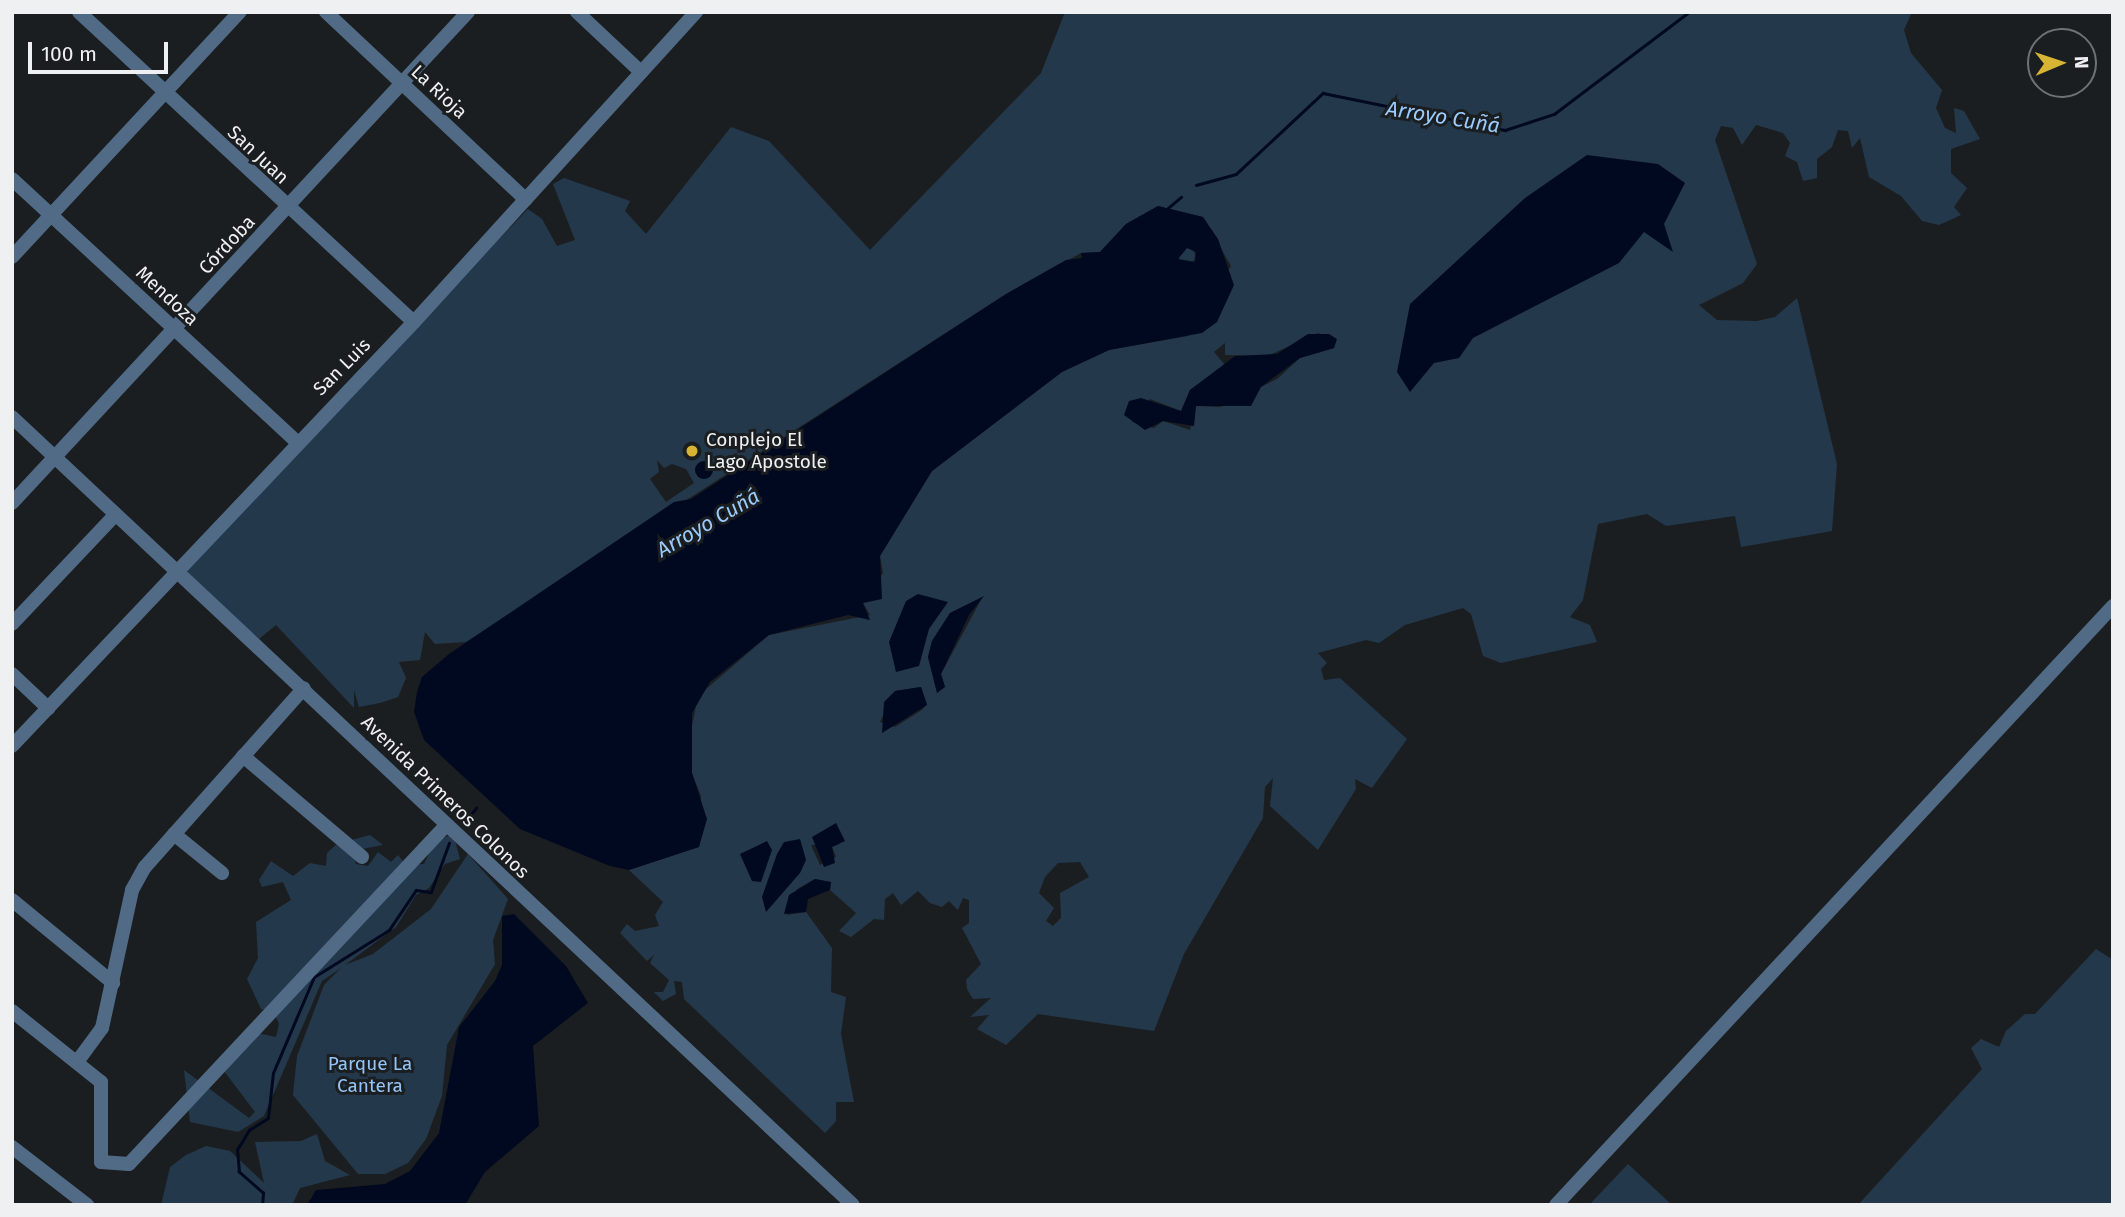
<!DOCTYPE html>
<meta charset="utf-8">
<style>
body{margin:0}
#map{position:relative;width:2125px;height:1217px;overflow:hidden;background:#1b1e20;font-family:"Fira Sans",sans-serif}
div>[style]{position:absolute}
.green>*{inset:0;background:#24384c}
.round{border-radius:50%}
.water>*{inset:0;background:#000920}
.stream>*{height:2.5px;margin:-1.25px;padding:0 1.25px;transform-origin:1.25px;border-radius:1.25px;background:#000920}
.minor>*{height:14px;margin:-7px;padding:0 7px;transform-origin:7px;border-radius:7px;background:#516b86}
.dots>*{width:19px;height:19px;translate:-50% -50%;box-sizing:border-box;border:4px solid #1b1e20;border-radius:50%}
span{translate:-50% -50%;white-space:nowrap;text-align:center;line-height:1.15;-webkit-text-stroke:6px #1b1e20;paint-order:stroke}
.street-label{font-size:19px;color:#eef0f1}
.poi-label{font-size:19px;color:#eef0f1}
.left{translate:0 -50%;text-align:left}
.park-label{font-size:19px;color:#93c4f5}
.water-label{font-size:21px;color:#9acbfd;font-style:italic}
.frame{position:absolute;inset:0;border:14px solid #eef0f1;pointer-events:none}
.north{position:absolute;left:2027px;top:28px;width:70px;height:70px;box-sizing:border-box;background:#1b1e20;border:2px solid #6f7274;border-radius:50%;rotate:88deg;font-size:19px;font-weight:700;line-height:28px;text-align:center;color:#eef0f1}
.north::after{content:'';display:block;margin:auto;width:24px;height:32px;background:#d7b434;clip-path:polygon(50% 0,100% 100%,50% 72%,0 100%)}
.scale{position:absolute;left:28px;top:42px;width:140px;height:32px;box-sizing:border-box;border:4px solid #eef0f1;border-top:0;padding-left:9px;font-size:21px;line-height:24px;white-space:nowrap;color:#eef0f1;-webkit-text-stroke:5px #1b1e20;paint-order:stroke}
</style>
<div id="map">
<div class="green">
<div style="clip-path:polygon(evenodd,1065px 12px,1912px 12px,1904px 30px,1911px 53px,1942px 90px,1936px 108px,1945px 128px,1956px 133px,1954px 108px,1964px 111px,1980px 139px,1951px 149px,1951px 173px,1967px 188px,1954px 207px,1961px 215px,1939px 225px,1922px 221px,1901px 196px,1869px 177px,1860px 138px,1852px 148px,1848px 131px,1838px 130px,1832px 147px,1817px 159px,1817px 178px,1803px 181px,1797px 162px,1785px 156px,1790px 143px,1783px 133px,1756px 125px,1742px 145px,1733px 128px,1721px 126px,1715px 140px,1757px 264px,1743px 283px,1699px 305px,1717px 320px,1757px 321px,1775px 317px,1797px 298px,1837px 464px,1832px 531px,1741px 547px,1735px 516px,1666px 526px,1647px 514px,1598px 524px,1583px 600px,1570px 617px,1590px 625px,1597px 642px,1501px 663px,1483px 656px,1471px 614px,1463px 608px,1405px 625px,1379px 643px,1366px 640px,1318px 653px,1327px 663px,1321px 669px,1324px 680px,1340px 678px,1407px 739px,1372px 788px,1355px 779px,1356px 789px,1318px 850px,1270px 806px,1273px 778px,1265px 787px,1263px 818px,1184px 954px,1154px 1031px,1038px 1014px,1006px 1045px,977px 1029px,989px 1015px,970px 1017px,991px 998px,973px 999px,967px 989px,966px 980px,981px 964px,962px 928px,969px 923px,969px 900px,963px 898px,958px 910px,949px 901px,942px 907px,930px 903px,918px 891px,901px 905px,893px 893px,885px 899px,884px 920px,874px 919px,851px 937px,839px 931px,856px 913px,830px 890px,831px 882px,815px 879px,797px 889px,787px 915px,806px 912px,832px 948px,831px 992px,846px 997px,841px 1034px,854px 1102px,836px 1102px,836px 1121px,825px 1133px,684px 999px,682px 982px,674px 981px,676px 994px,663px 1001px,654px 992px,663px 992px,669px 980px,650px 963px,654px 955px,647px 961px,620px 933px,627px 924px,635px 931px,659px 926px,655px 915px,663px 902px,629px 870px,699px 847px,701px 796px,692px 773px,691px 731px,698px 696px,769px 635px,870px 615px,863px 603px,883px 573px,880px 556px,932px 471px,1062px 372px,1109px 350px,1188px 336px,1231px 266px,1203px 217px,1158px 206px,1126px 224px,1100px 252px,1081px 253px,1006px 294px,466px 642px,435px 644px,425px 632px,420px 660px,399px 662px,406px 678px,398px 697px,380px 703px,359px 707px,354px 690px,354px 708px,276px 625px,259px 639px,188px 574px,186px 564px,528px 209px,542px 219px,557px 246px,575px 240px,553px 184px,564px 178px,630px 201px,625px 211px,646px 234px,731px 127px,769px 141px,870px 250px,1041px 73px,1065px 12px,1318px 333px,1336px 339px,1334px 348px,1300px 358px,1277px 379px,1220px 407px,1196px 406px,1190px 430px,1163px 421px,1154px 428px,1132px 422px,1150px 399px,1181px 411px,1190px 390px,1225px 365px,1214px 352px,1225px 343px,1225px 355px,1267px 356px,1318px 333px,1065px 12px,657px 460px,664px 468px,672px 464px,686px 469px,694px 483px,666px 502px,650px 479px,659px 472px,657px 460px,1065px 12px,982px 598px,941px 674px,945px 687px,937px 692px,928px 657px,932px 641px,950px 613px,982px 598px,1065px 12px,921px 687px,927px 704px,922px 710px,895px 727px,880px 722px,895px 691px,921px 687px,1065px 12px,840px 844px,832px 847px,836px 857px,820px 865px,811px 845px,840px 844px,1065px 12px,1080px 862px,1089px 877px,1060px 893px,1061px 918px,1053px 926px,1046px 921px,1054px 908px,1039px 893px,1045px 877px,1058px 863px,1080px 862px)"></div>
<div class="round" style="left:1179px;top:248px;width:16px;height:16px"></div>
<div style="clip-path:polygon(453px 833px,460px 859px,445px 864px,429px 888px,416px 895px,396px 927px,345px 965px,373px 954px,431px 909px,468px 854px,508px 899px,493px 940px,495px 964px,447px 1045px,442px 1096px,426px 1139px,408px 1163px,385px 1174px,358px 1174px,293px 1095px,297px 1056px,324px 985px,341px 968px,322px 981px,264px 1116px,238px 1132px,190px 1122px,184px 1070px,249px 1118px,255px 1112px,224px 1071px,257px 1033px,276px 1037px,279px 1024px,274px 1013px,261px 1009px,247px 979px,258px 958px,256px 922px,291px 900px,283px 882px,262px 887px,259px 880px,271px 861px,293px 876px,310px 863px,326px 866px,327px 853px,337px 844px,370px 835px,383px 845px,352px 851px,356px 864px,368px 866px,378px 852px,391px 862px,398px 855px,406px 865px,424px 864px,434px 843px)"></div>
<div style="clip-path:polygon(2096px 949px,2113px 960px,2113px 1205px,1858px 1205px,1982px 1069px,1971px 1048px,1981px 1039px,1999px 1047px,2006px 1031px,2025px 1014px,2035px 1014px)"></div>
<div style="clip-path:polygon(317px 1134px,325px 1161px,350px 1175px,300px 1188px,292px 1205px,161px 1205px,170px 1167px,186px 1155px,206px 1146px,230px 1151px,264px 1183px,255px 1142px,301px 1141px)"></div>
<div style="clip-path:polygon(1628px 1164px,1672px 1205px,1589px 1205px)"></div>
</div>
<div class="water">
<div style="clip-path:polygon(1587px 155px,1658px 164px,1685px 183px,1664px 224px,1673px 252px,1644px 232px,1619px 263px,1473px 338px,1459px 358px,1434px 363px,1410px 392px,1397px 372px,1410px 304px,1525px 198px)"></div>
<div style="clip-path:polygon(evenodd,1158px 206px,1203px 217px,1218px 239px,1234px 285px,1217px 322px,1202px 333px,1109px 350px,1062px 372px,932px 471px,880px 556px,882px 599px,863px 603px,870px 620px,848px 615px,769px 635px,710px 682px,692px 713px,692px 773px,707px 819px,699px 847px,629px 870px,610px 866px,520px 829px,424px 740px,414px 712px,417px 692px,422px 677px,449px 654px,674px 502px,691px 499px,1006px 294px,1066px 260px,1082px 258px,1081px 253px,1100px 252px,1126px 224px,1158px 206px,1187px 248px,1196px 252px,1195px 262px,1178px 259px,1187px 248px)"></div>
<div style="clip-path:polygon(1308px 334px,1329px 334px,1337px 339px,1334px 348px,1300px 358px,1261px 387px,1251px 406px,1196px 406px,1194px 426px,1163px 421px,1145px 430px,1124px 415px,1129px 401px,1141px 398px,1181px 411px,1190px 390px,1235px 356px,1277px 354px)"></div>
<div class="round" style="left:695px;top:461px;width:18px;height:18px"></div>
<div style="clip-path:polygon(918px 594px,948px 602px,929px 629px,919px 666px,896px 672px,889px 642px,906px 601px)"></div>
<div style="clip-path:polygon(984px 596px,969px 615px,941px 674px,945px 687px,937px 693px,928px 657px,932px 641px,950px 613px)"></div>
<div style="clip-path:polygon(921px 687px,927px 705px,882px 733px,884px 702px,895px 691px)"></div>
<div style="clip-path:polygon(836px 823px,845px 841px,832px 847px,835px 863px,824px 867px,812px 837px)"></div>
<div style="clip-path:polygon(800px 839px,806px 860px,800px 873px,766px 912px,762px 897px,777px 854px,784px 842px)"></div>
<div style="clip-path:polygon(767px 841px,772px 850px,761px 882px,752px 881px,740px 854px)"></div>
<div style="clip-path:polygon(815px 879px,831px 882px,830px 890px,808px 899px,806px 912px,784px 914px,789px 895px)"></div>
<div style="clip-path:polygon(514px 914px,566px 966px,588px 1003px,533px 1046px,539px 1126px,485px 1172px,465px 1205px,307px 1205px,316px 1190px,385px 1184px,410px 1171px,439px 1133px,459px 1027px,495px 981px,502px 965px,502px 916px)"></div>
</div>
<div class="stream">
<div style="left:1196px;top:185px;width:41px;rotate:-15.4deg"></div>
<div style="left:1236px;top:174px;width:119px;rotate:-43deg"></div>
<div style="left:1323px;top:93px;width:186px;rotate:11.5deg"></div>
<div style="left:1505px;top:130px;width:52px;rotate:-18.1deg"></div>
<div style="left:1554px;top:114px;width:169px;rotate:-37.1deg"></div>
<div style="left:1168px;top:208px;width:17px;rotate:-40deg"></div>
<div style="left:465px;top:822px;width:18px;rotate:-52deg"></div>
<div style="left:262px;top:1205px;width:12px;rotate:-85deg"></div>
<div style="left:263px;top:1193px;width:32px;rotate:-139deg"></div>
<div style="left:239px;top:1172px;width:22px;rotate:-95deg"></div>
<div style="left:237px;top:1150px;width:23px;rotate:-59deg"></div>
<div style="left:249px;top:1130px;width:22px;rotate:-32deg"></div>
<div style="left:268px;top:1118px;width:45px;rotate:-83.7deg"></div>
<div style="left:273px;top:1073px;width:104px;rotate:-66.9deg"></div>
<div style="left:314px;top:977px;width:89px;rotate:-32.1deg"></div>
<div style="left:389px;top:930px;width:48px;rotate:-56deg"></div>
<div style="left:416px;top:890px;width:15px;rotate:8deg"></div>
<div style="left:431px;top:892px;width:52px;rotate:-69.8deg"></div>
</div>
<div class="minor">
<div style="left:79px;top:12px;width:456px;rotate:42.8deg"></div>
<div style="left:326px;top:12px;width:274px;rotate:43.2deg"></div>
<div style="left:577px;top:12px;width:88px;rotate:43.2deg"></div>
<div style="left:12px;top:179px;width:386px;rotate:42.7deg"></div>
<div style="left:12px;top:257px;width:335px;rotate:-47.1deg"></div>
<div style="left:12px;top:417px;width:1152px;rotate:43.14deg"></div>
<div style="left:12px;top:503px;width:670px;rotate:-47.12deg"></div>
<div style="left:12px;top:624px;width:150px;rotate:-46.6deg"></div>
<div style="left:12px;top:674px;width:50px;rotate:43.4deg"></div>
<div style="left:12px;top:746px;width:584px;rotate:-46.53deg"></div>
<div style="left:414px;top:322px;width:419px;rotate:-47.7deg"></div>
<div style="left:243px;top:756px;width:156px;rotate:40.3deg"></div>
<div style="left:174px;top:834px;width:62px;rotate:39.1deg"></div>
<div style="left:12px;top:900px;width:131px;rotate:39.4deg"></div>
<div style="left:12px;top:1011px;width:114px;rotate:38.6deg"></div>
<div style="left:101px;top:1082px;width:80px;rotate:90deg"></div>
<div style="left:101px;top:1162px;width:28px;rotate:4deg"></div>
<div style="left:129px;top:1164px;width:463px;rotate:-46.9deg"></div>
<div style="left:77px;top:1062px;width:42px;rotate:-53.7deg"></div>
<div style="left:102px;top:1028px;width:141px;rotate:-77.7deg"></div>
<div style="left:132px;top:890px;width:26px;rotate:-61deg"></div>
<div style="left:145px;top:867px;width:239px;rotate:-48.4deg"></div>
<div style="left:12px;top:1147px;width:95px;rotate:37.7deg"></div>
<div style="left:1556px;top:1205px;width:818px;rotate:-47.08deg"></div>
</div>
<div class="dots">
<div style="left:692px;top:451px;background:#d7b434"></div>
</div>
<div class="street-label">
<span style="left:439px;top:92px;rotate:43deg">La Rioja</span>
<span style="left:258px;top:155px;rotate:43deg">San Juan</span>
<span style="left:227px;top:245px;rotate:-47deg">Córdoba</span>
<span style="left:167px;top:296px;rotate:43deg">Mendoza</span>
<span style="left:342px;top:367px;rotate:-45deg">San Luis</span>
<span style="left:445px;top:797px;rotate:44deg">Avenida Primeros Colonos</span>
</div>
<div class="poi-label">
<span class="left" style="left:706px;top:451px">Conplejo El<br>Lago Apostole</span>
</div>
<div class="park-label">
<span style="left:370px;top:1075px">Parque La<br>Cantera</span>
</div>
<div class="water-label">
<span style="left:1443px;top:117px;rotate:9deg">Arroyo Cuñá</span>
<span style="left:708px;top:523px;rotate:-30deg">Arroyo Cuñá</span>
</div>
<div class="frame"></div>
<div class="north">N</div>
<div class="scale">100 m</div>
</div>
